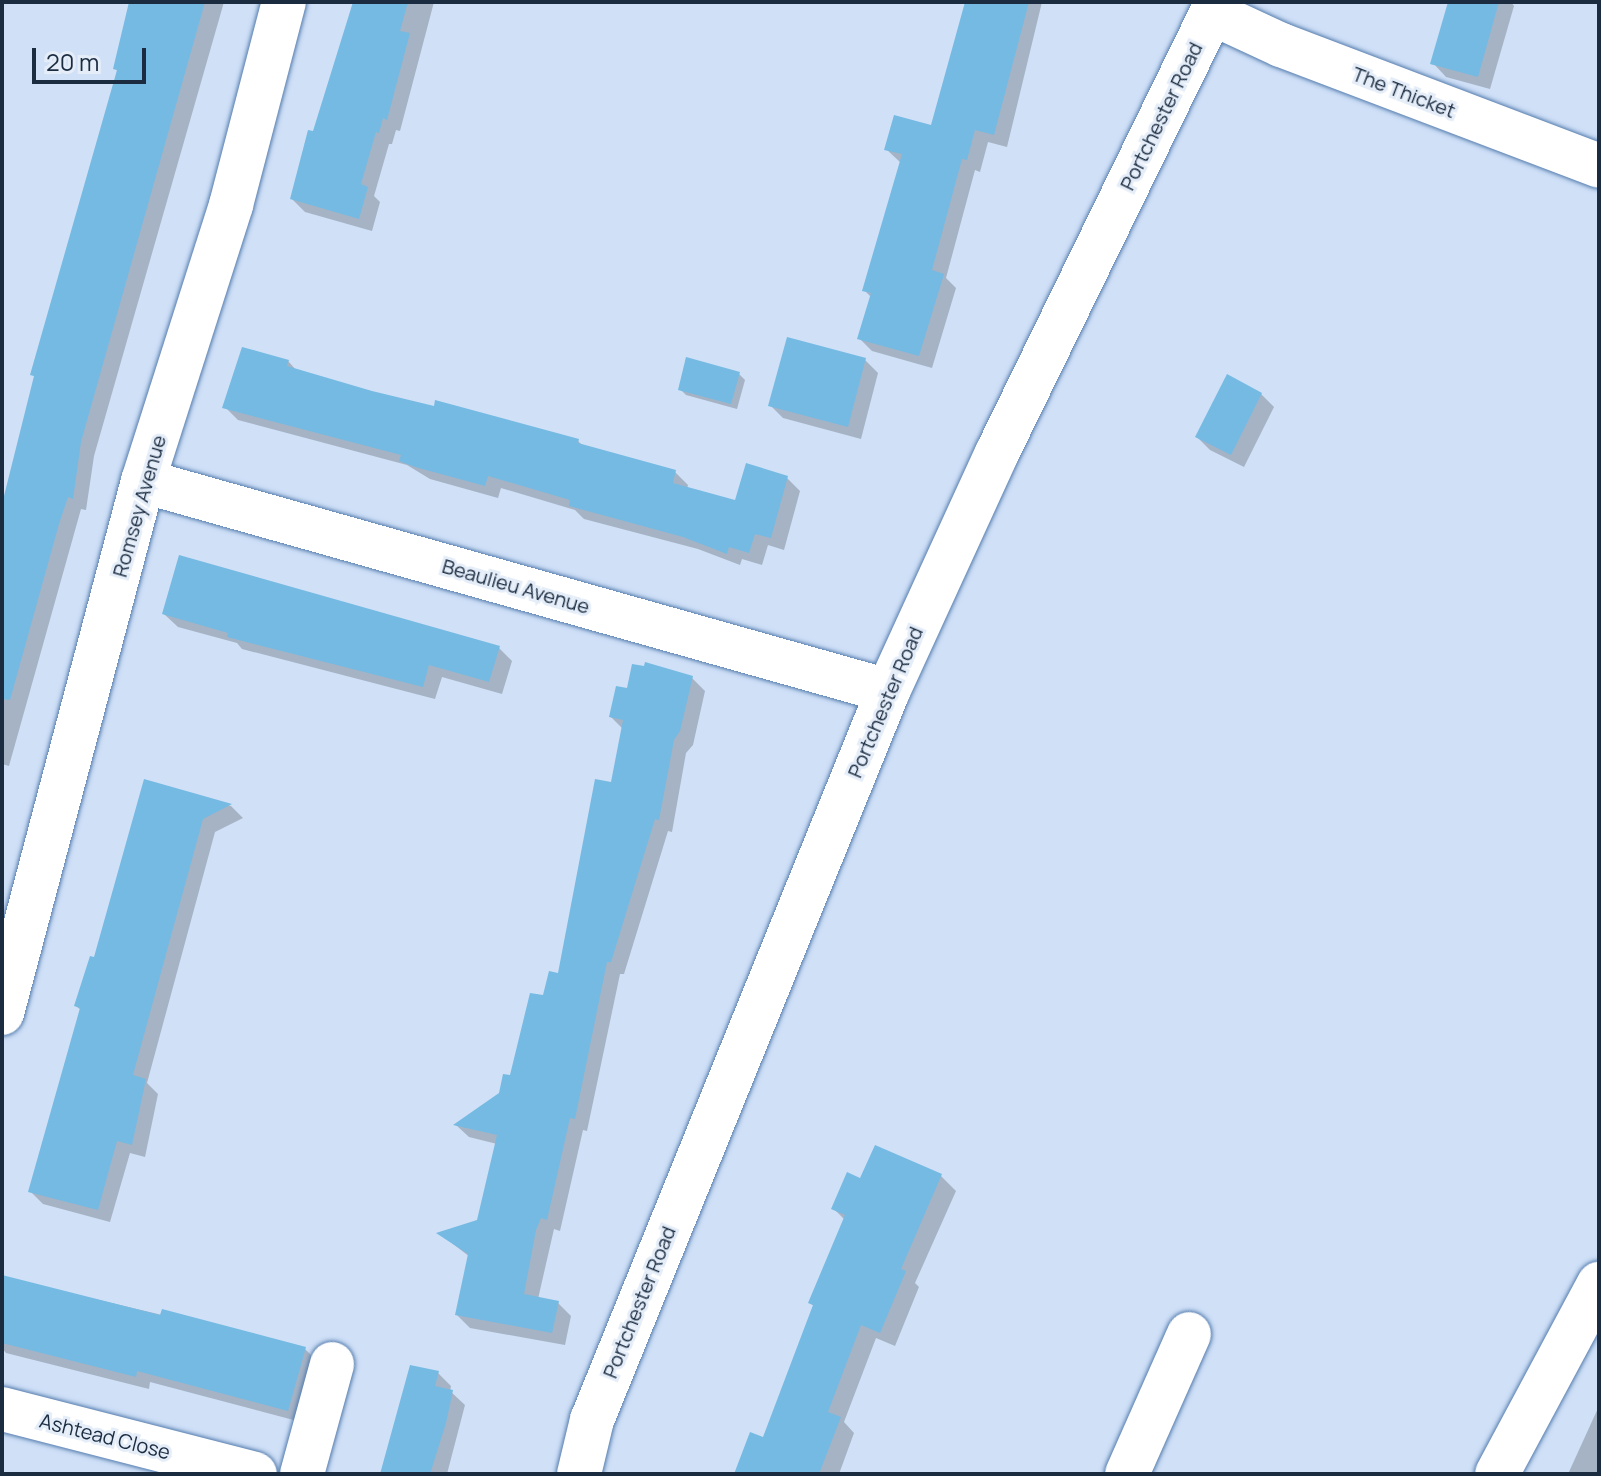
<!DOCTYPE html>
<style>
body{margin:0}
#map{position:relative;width:1601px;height:1476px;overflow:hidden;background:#cfe0f7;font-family:Manrope,sans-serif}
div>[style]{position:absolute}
.shadow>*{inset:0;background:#0003}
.building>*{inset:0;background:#75bae2}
.roads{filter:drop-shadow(0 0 2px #547cae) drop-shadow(0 0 2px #547cae)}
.minor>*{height:44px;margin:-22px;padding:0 22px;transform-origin:22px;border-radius:22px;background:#fff}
.major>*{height:44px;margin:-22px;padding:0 22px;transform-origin:22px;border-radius:22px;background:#fff}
span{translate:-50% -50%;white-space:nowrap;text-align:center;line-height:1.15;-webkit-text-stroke:6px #e4edf8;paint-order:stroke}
.street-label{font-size:20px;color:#1b2c41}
.frame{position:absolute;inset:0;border:4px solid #1b2c41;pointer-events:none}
.scale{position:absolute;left:32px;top:48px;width:114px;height:36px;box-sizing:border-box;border:4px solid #1b2c41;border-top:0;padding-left:10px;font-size:24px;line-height:28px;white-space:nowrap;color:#1b2c41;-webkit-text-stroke:6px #e4edf8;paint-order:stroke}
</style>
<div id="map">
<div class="shadow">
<div style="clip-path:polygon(140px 2px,224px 2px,94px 456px,86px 510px,81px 509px,9px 766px,2px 764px,2px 509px,36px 378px,32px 374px,118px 72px,115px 68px)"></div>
<div style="clip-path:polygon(355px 2px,434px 2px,400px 131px,396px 130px,392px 144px,389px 144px,374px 196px,380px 202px,372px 231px,305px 212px,292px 199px)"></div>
<div style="clip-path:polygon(967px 2px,1042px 2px,1007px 147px,988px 142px,980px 172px,975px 170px,946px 278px,956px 288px,932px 368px,872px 351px,859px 338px,872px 298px,864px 290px,901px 163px,886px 149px,932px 127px)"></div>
<div style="clip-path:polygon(1450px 2px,1511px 2px,1514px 6px,1490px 89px,1446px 77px,1433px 63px)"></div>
<div style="clip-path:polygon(865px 360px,878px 373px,861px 439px,783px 418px,770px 405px)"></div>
<div style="clip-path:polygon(288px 361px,297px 371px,372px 393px,578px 441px,584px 447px,675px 472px,688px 485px,687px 489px,736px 502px,787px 478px,800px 491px,784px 550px,768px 545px,762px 565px,742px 559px,740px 565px,698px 549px,584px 519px,575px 510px,501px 488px,498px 498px,430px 479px,407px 465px,238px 420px,225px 407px)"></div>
<div style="clip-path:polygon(739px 374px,745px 380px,737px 409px,686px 395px,680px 389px)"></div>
<div style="clip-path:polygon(1261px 394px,1274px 407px,1244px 467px,1210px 450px,1197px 437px)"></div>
<div style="clip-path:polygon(164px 614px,499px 648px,512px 661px,502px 694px,442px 677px,435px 699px,242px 649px,237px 643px,178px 627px)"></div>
<div style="clip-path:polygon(692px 678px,705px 691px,693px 745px,686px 753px,672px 832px,668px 831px,624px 974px,620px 974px,587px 1131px,583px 1130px,560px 1231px,554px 1229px,538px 1299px,558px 1303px,571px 1316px,565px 1345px,470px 1328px,457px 1315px,470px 1257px,440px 1234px,479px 1221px,497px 1144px,469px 1137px,456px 1125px,500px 1095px,512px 1078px,544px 998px,560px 976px,612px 785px,623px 729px,611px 717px,628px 690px)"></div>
<div style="clip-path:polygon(146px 781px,231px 806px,243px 818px,215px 832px,147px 1083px,158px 1094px,145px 1157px,130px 1153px,110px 1222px,43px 1204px,30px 1191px,82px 1011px,76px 1006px,95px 960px)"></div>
<div style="clip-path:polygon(876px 1147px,941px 1176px,956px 1191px,915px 1283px,919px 1287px,895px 1346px,876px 1338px,844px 1422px,854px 1433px,839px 1474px,736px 1474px,765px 1439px,814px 1306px,810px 1303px,845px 1220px,834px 1209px,862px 1180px)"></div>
<div style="clip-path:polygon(2px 1277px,305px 1349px,318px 1362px,301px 1422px,150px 1382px,149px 1389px,6px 1353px,2px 1348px)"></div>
<div style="clip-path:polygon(438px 1373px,451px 1386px,450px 1391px,465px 1405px,447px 1474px,382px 1474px)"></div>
<div style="clip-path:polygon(1599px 1406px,1599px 1474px,1568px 1474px)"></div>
</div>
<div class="building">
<div style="clip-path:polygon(129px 2px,205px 2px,81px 442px,73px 499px,68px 497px,59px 524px,10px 700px,2px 699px,2px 504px,34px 376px,30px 375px,117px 70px,113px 69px)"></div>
<div style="clip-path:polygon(353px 2px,408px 2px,400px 31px,410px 33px,387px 120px,383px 118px,379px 133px,376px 132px,361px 184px,368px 187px,359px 219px,290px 199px,308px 130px,313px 131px)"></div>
<div style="clip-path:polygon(965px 2px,1029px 2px,994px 135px,975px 130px,967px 160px,962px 159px,932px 270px,944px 274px,919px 356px,857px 339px,871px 293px,862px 291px,902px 154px,884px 150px,894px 115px,931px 125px)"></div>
<div style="clip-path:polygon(1448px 2px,1499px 2px,1478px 77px,1430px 64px)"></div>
<div style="clip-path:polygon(787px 337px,866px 358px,848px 427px,768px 406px)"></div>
<div style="clip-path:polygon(242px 347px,289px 360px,287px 366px,372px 391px,434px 406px,435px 400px,579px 439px,578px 443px,676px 470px,673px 483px,735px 500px,746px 463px,788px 476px,771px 538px,755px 534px,749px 553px,729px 547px,727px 554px,683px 537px,569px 506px,570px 500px,488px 476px,485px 486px,415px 467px,399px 461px,401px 455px,222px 408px)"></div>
<div style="clip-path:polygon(686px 357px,740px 372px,731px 404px,678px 390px)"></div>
<div style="clip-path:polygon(1227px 374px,1262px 393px,1231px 455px,1195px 437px)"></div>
<div style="clip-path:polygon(179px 555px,500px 646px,489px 682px,429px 665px,423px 687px,227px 637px,228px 633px,162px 614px)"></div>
<div style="clip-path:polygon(645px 662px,693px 676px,680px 731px,674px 740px,659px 820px,655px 819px,611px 962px,607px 962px,575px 1119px,570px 1118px,547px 1220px,541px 1218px,536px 1230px,524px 1294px,559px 1301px,552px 1333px,455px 1315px,468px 1254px,436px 1233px,477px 1220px,497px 1135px,453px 1125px,499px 1093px,503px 1074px,510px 1075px,530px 993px,543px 995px,549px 971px,558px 973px,595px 779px,611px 782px,623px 720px,609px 717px,616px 686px,627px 688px,632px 664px,644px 666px)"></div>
<div style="clip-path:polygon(144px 779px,232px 804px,203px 819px,133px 1075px,146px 1079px,132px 1145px,117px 1141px,98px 1210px,28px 1192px,80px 1008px,74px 1006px,90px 956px,94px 957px)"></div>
<div style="clip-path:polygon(875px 1145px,942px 1174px,901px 1269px,906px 1271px,880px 1333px,861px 1325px,828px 1412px,841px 1417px,819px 1474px,734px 1474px,750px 1432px,763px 1437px,813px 1305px,808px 1303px,845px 1215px,831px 1209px,847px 1172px,860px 1178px)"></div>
<div style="clip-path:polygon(2px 1275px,160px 1315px,162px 1309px,306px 1347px,288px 1411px,137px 1371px,136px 1377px,2px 1343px)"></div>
<div style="clip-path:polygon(410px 1365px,439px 1371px,435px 1386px,453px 1390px,446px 1423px,430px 1474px,380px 1474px)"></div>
</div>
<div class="roads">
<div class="minor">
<div style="left:1212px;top:13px;width:76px;rotate:24.9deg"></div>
<div style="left:1281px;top:45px;width:340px;rotate:20.8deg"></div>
<div style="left:143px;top:481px;width:774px;rotate:15.74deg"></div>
<div style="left:2px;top:1013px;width:550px;rotate:-75.16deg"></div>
<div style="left:143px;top:481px;width:290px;rotate:-72.3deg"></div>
<div style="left:231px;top:205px;width:210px;rotate:-75.4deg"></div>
<div style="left:2px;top:1409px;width:261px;rotate:14.4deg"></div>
<div style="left:302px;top:1474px;width:114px;rotate:-74.7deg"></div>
<div style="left:1127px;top:1474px;width:153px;rotate:-66.1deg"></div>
<div style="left:1497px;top:1474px;width:216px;rotate:-61.8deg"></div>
</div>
<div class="major">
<div style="left:579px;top:1474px;width:56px;rotate:-76.5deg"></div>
<div style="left:592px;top:1420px;width:787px;rotate:-67.9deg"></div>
<div style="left:888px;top:691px;width:262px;rotate:-65.4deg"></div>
<div style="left:997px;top:453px;width:502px;rotate:-64deg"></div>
</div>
</div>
<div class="street-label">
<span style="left:1404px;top:92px;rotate:21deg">The Thicket</span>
<span style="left:1161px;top:116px;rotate:-64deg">Portchester Road</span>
<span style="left:139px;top:506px;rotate:-74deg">Romsey Avenue</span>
<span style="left:516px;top:586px;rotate:16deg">Beaulieu Avenue</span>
<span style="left:885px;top:702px;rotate:-67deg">Portchester Road</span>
<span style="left:639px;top:1302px;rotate:-68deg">Portchester Road</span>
<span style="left:105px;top:1436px;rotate:14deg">Ashtead Close</span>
</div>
<div class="frame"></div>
<div class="scale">20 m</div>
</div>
